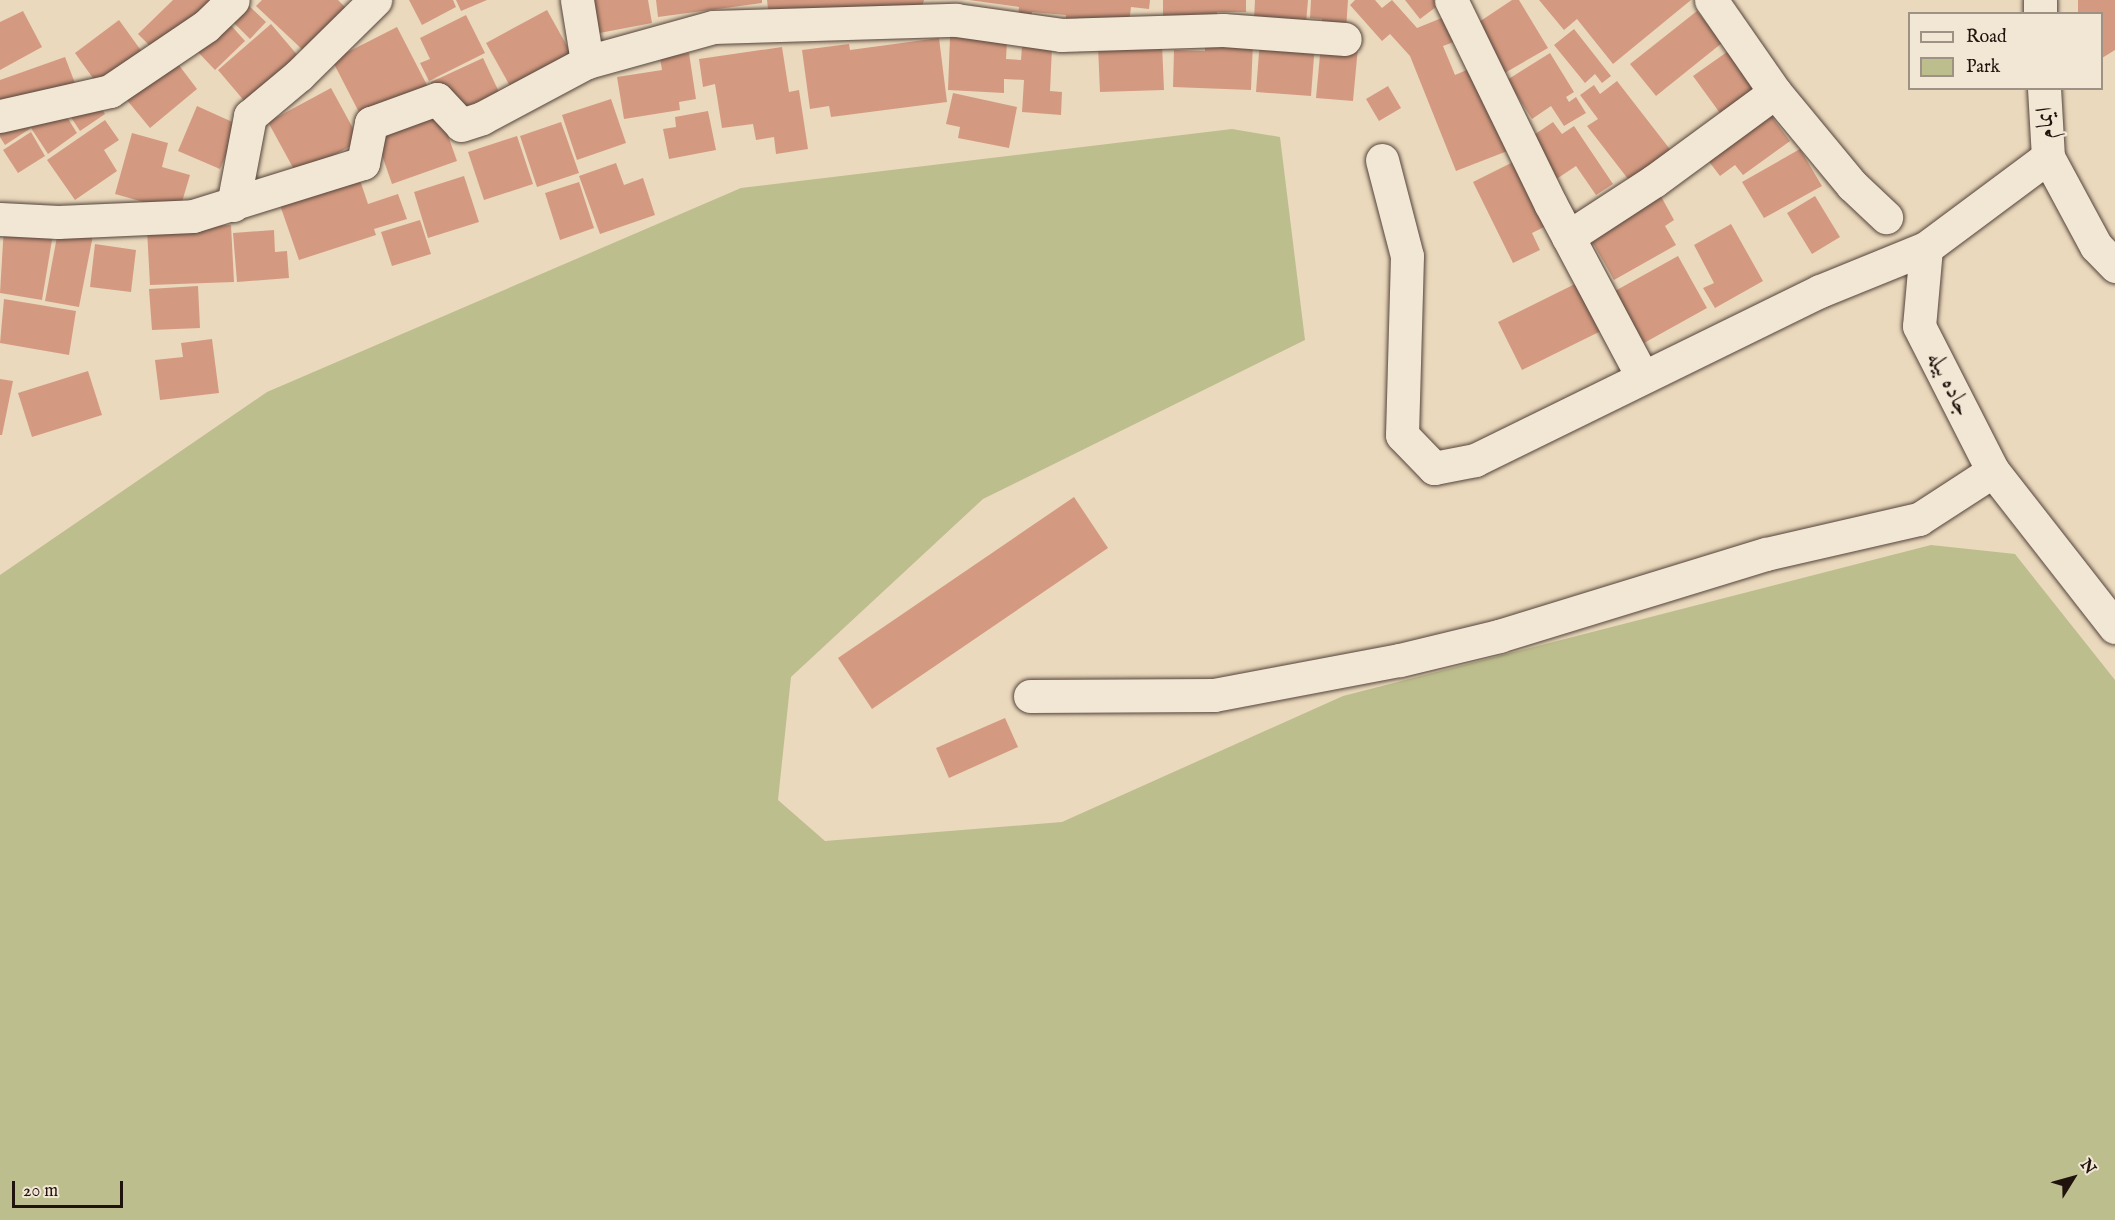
<!DOCTYPE html>
<meta charset="utf-8">
<style>
body{margin:0}
#map{position:relative;width:2115px;height:1220px;overflow:hidden;background:#ebd9bd;font-family:"IM FELL English",Amiri,serif}
div>[style]{position:absolute}
.green>*{inset:0;background:#bdbe8d}
.building>*{inset:0;background:#d49a81}
.roads{filter:drop-shadow(0 0 2px #53443a) drop-shadow(0 0 2px #53443a)}
.minor>*{height:33px;margin:-16.5px;padding:0 16.5px;transform-origin:16.5px;border-radius:16.5px;background:#f2e6d4}
span{translate:-50% -50%;white-space:nowrap;text-align:center;line-height:1.15;-webkit-text-stroke:4.5px #f2e6d4;paint-order:stroke}
.street-label{font-size:24px;color:#20130e}
.legend{position:absolute;left:1908px;top:12px;width:195px;height:78px;box-sizing:border-box;background:#f2e6d4;border:2px solid #9e9285;margin:0;padding:8px 10px;list-style:none;font-size:18px;color:#20130e}
.legend li{display:flex;align-items:center;gap:12px;height:30px}
.legend b{width:30px;border:2px solid #9e9285}
.north{position:absolute;left:2043px;top:1148px;width:60px;height:60px;-webkit-text-stroke:4px #f2e6d4;paint-order:stroke;rotate:53deg;font-size:16px;font-weight:700;line-height:24px;text-align:center;color:#20130e}
.north::after{content:'';display:block;margin:auto;width:21px;height:27px;background:#20130e;clip-path:polygon(50% 0,100% 100%,50% 72%,0 100%)}
.scale{position:absolute;left:12px;top:1181px;width:111px;height:27px;box-sizing:border-box;border:3px solid #20130e;border-top:0;padding-left:8px;font-size:18px;line-height:21px;white-space:nowrap;color:#20130e;-webkit-text-stroke:4px #f2e6d4;paint-order:stroke}
</style>
<div id="map">
<div class="green">
<div style="clip-path:polygon(1232px 129px,1280px 137px,1305px 340px,983px 499px,791px 677px,778px 800px,825px 841px,1062px 822px,1343px 696px,1931px 545px,2015px 554px,2115px 680px,2115px 1220px,0 1220px,0 575px,267px 392px,741px 188px)"></div>
</div>
<div class="building">
<div style="clip-path:polygon(173px 0,210px 0,158px 54px,138px 34px)"></div>
<div style="clip-path:polygon(262px 0,338px 0,347px 9px,306px 53px,256px 6px)"></div>
<div style="clip-path:polygon(409px 0,453px 0,456px 7px,422px 25px)"></div>
<div style="clip-path:polygon(456px 0,487px 0,461px 11px)"></div>
<div style="clip-path:polygon(582px 0,648px 0,652px 23px,589px 35px)"></div>
<div style="clip-path:polygon(656px 0,762px 0,762px 3px,658px 17px)"></div>
<div style="clip-path:polygon(767px 0,924px 0,922px 7px,769px 18px)"></div>
<div style="clip-path:polygon(969px 0,1150px 0,1149px 9px,1131px 7px,1129px 23px,1065px 27px,1066px 15px,1032px 12px,1031px 21px,1018px 19px,1019px 7px)"></div>
<div style="clip-path:polygon(1163px 0,1246px 0,1246px 12px,1217px 12px,1217px 23px,1163px 22px)"></div>
<div style="clip-path:polygon(1255px 0,1308px 0,1306px 23px,1254px 20px)"></div>
<div style="clip-path:polygon(1311px 0,1348px 0,1346px 30px,1322px 28px,1322px 19px,1310px 18px)"></div>
<div style="clip-path:polygon(1355px 0,1375px 0,1382px 8px,1392px 0,1417px 28px,1449px 15px,1459px 40px,1443px 46px,1455px 75px,1476px 66px,1510px 150px,1456px 171px,1410px 56px,1390px 34px,1382px 41px,1350px 5px)"></div>
<div style="clip-path:polygon(1405px 0,1437px 0,1440px 4px,1420px 19px)"></div>
<div style="clip-path:polygon(1512px 0,1519px 0,1548px 48px,1503px 74px,1476px 24px)"></div>
<div style="clip-path:polygon(1539px 0,1691px 0,1613px 64px,1577px 19px,1564px 30px)"></div>
<div style="clip-path:polygon(2078px 0,2115px 0,2115px 50px,2102px 58px,2102px 14px,2078px 14px)"></div>
<div style="clip-path:polygon(245px 2px,266px 22px,250px 39px,229px 18px)"></div>
<div style="clip-path:polygon(547px 10px,571px 53px,510px 86px,486px 43px)"></div>
<div style="clip-path:polygon(23px 11px,42px 47px,0 70px,0 22px)"></div>
<div style="clip-path:polygon(1697px 11px,1722px 43px,1656px 96px,1630px 64px)"></div>
<div style="clip-path:polygon(466px 15px,485px 53px,429px 81px,420px 63px,430px 59px,420px 38px)"></div>
<div style="clip-path:polygon(119px 20px,145px 56px,100px 88px,75px 53px)"></div>
<div style="clip-path:polygon(228px 22px,245px 41px,215px 70px,197px 51px)"></div>
<div style="clip-path:polygon(271px 24px,299px 57px,246px 103px,218px 70px)"></div>
<div style="clip-path:polygon(397px 27px,428px 87px,363px 120px,332px 60px)"></div>
<div style="clip-path:polygon(1574px 29px,1611px 76px,1602px 83px,1595px 74px,1585px 83px,1554px 45px)"></div>
<div style="clip-path:polygon(950px 37px,1007px 41px,1006px 59px,1021px 60px,1022px 46px,1052px 47px,1050px 91px,1062px 92px,1061px 115px,1022px 112px,1024px 80px,1004px 79px,1004px 93px,948px 90px)"></div>
<div style="clip-path:polygon(939px 38px,947px 102px,831px 117px,829px 106px,810px 109px,802px 50px,849px 44px,850px 50px)"></div>
<div style="clip-path:polygon(1260px 39px,1315px 43px,1311px 96px,1256px 92px)"></div>
<div style="clip-path:polygon(1205px 40px,1253px 42px,1251px 90px,1173px 87px,1174px 50px,1205px 51px)"></div>
<div style="clip-path:polygon(1162px 44px,1164px 90px,1100px 92px,1098px 46px)"></div>
<div style="clip-path:polygon(1321px 44px,1358px 47px,1353px 101px,1316px 98px)"></div>
<div style="clip-path:polygon(782px 47px,789px 92px,799px 90px,808px 149px,776px 154px,774px 137px,756px 140px,753px 124px,722px 128px,715px 84px,703px 87px,699px 59px)"></div>
<div style="clip-path:polygon(1734px 47px,1766px 91px,1725px 120px,1693px 76px)"></div>
<div style="clip-path:polygon(689px 53px,696px 99px,679px 102px,680px 110px,624px 119px,617px 77px,662px 70px,660px 58px)"></div>
<div style="clip-path:polygon(1550px 53px,1574px 92px,1566px 97px,1569px 102px,1576px 97px,1586px 113px,1564px 126px,1551px 106px,1532px 119px,1507px 80px)"></div>
<div style="clip-path:polygon(65px 57px,78px 91px,0 111px,0 80px)"></div>
<div style="clip-path:polygon(483px 58px,499px 92px,460px 110px,437px 96px,431px 82px)"></div>
<div style="clip-path:polygon(175px 60px,197px 89px,150px 128px,126px 99px)"></div>
<div style="clip-path:polygon(1617px 81px,1676px 157px,1635px 188px,1587px 126px,1598px 119px,1580px 95px,1594px 85px,1600px 94px)"></div>
<div style="clip-path:polygon(1388px 86px,1401px 108px,1379px 121px,1366px 99px)"></div>
<div style="clip-path:polygon(331px 88px,360px 141px,297px 175px,268px 122px)"></div>
<div style="clip-path:polygon(953px 93px,1017px 107px,1009px 148px,958px 138px,960px 127px,946px 124px)"></div>
<div style="clip-path:polygon(94px 96px,105px 114px,80px 131px,63px 105px)"></div>
<div style="clip-path:polygon(611px 99px,626px 143px,577px 160px,562px 115px)"></div>
<div style="clip-path:polygon(60px 106px,77px 133px,48px 154px,31px 128px,5px 145px,0 137px,0 123px)"></div>
<div style="clip-path:polygon(197px 106px,239px 125px,220px 169px,178px 151px)"></div>
<div style="clip-path:polygon(1766px 109px,1790px 141px,1743px 175px,1735px 165px,1720px 176px,1704px 155px)"></div>
<div style="clip-path:polygon(708px 111px,716px 150px,669px 159px,663px 129px,676px 127px,675px 117px)"></div>
<div style="clip-path:polygon(440px 113px,457px 161px,392px 184px,375px 135px)"></div>
<div style="clip-path:polygon(105px 120px,119px 140px,104px 150px,117px 171px,75px 200px,47px 160px)"></div>
<div style="clip-path:polygon(561px 122px,579px 173px,537px 187px,520px 136px)"></div>
<div style="clip-path:polygon(1553px 122px,1562px 134px,1574px 126px,1613px 184px,1596px 195px,1576px 166px,1555px 180px,1528px 139px)"></div>
<div style="clip-path:polygon(31px 132px,45px 156px,18px 173px,3px 150px)"></div>
<div style="clip-path:polygon(132px 133px,168px 143px,162px 167px,190px 175px,179px 212px,115px 194px)"></div>
<div style="clip-path:polygon(517px 136px,533px 184px,484px 200px,468px 152px)"></div>
<div style="clip-path:polygon(1800px 149px,1822px 186px,1764px 218px,1742px 182px)"></div>
<div style="clip-path:polygon(1517px 160px,1548px 225px,1532px 233px,1540px 250px,1513px 263px,1473px 182px)"></div>
<div style="clip-path:polygon(616px 163px,624px 185px,643px 178px,655px 215px,600px 234px,579px 176px)"></div>
<div style="clip-path:polygon(464px 176px,479px 222px,428px 238px,414px 192px)"></div>
<div style="clip-path:polygon(360px 180px,368px 204px,398px 194px,407px 219px,374px 229px,376px 235px,299px 260px,280px 205px)"></div>
<div style="clip-path:polygon(579px 182px,594px 228px,560px 240px,545px 193px)"></div>
<div style="clip-path:polygon(1657px 189px,1674px 220px,1665px 226px,1676px 245px,1614px 280px,1585px 229px)"></div>
<div style="clip-path:polygon(1815px 196px,1840px 237px,1812px 254px,1787px 213px)"></div>
<div style="clip-path:polygon(420px 220px,431px 254px,392px 266px,381px 232px)"></div>
<div style="clip-path:polygon(1731px 224px,1763px 281px,1715px 308px,1703px 288px,1714px 283px,1694px 245px)"></div>
<div style="clip-path:polygon(95px 225px,79px 307px,45px 301px,59px 226px)"></div>
<div style="clip-path:polygon(231px 225px,234px 282px,150px 285px,147px 229px)"></div>
<div style="clip-path:polygon(4px 226px,53px 234px,42px 300px,0 293px)"></div>
<div style="clip-path:polygon(274px 230px,275px 252px,287px 251px,289px 278px,237px 282px,233px 233px)"></div>
<div style="clip-path:polygon(95px 244px,136px 250px,131px 292px,90px 287px)"></div>
<div style="clip-path:polygon(1678px 256px,1707px 308px,1644px 343px,1615px 291px)"></div>
<div style="clip-path:polygon(1579px 282px,1603px 330px,1522px 370px,1498px 322px)"></div>
<div style="clip-path:polygon(198px 286px,200px 328px,152px 330px,149px 289px)"></div>
<div style="clip-path:polygon(4px 299px,76px 311px,69px 355px,0 343px)"></div>
<div style="clip-path:polygon(212px 339px,219px 393px,160px 400px,155px 360px,183px 357px,181px 343px)"></div>
<div style="clip-path:polygon(88px 371px,102px 415px,32px 437px,18px 393px)"></div>
<div style="clip-path:polygon(0 379px,13px 381px,2px 435px,0 435px)"></div>
<div style="clip-path:polygon(1074px 497px,1108px 548px,872px 709px,838px 658px)"></div>
<div style="clip-path:polygon(1005px 718px,1018px 747px,949px 778px,936px 748px)"></div>
</div>
<div class="roads">
<div class="minor">
<div style="left:577px;top:0;width:63px;rotate:80.8deg"></div>
<div style="left:1451px;top:0;width:226px;rotate:64deg"></div>
<div style="left:1550px;top:203px;width:196px;rotate:62deg"></div>
<div style="left:1711px;top:0;width:112px;rotate:55.2deg"></div>
<div style="left:1775px;top:92px;width:121px;rotate:50.4deg"></div>
<div style="left:1852px;top:185px;width:47px;rotate:43.3deg"></div>
<div style="left:2040px;top:14px;width:14px;rotate:-90deg"></div>
<div style="left:2044px;top:88px;width:69px;rotate:86.7deg"></div>
<div style="left:2048px;top:157px;width:101px;rotate:61.7deg"></div>
<div style="left:2096px;top:246px;width:28px;rotate:46deg"></div>
<div style="left:0;top:116px;width:113px;rotate:-12.8deg"></div>
<div style="left:110px;top:91px;width:116px;rotate:-34.1deg"></div>
<div style="left:206px;top:26px;width:37px;rotate:-44deg"></div>
<div style="left:2048px;top:157px;width:152px;rotate:143.3deg"></div>
<div style="left:1926px;top:248px;width:78px;rotate:95.1deg"></div>
<div style="left:1919px;top:326px;width:163px;rotate:63deg"></div>
<div style="left:1993px;top:471px;width:198px;rotate:52deg"></div>
<div style="left:1382px;top:160px;width:99px;rotate:75.4deg"></div>
<div style="left:1407px;top:256px;width:179px;rotate:91.6deg"></div>
<div style="left:1402px;top:435px;width:46px;rotate:45.9deg"></div>
<div style="left:1434px;top:468px;width:42px;rotate:-11deg"></div>
<div style="left:1475px;top:460px;width:384px;rotate:-26.1deg"></div>
<div style="left:1820px;top:291px;width:114px;rotate:-22.1deg"></div>
<div style="left:233px;top:205px;width:91px;rotate:-79.2deg"></div>
<div style="left:250px;top:116px;width:64px;rotate:-39.9deg"></div>
<div style="left:299px;top:75px;width:107px;rotate:-44.6deg"></div>
<div style="left:0;top:219px;width:58px;rotate:3deg"></div>
<div style="left:58px;top:222px;width:135px;rotate:-2.5deg"></div>
<div style="left:193px;top:216px;width:178px;rotate:-17.3deg"></div>
<div style="left:363px;top:163px;width:41px;rotate:-78.7deg"></div>
<div style="left:371px;top:123px;width:70px;rotate:-20deg"></div>
<div style="left:437px;top:99px;width:35px;rotate:47deg"></div>
<div style="left:461px;top:125px;width:22px;rotate:-18deg"></div>
<div style="left:482px;top:118px;width:119px;rotate:-28.1deg"></div>
<div style="left:587px;top:62px;width:131px;rotate:-15.5deg"></div>
<div style="left:713px;top:27px;width:243px;rotate:-1.7deg"></div>
<div style="left:956px;top:20px;width:106px;rotate:8.1deg"></div>
<div style="left:1061px;top:35px;width:162px;rotate:-1.8deg"></div>
<div style="left:1223px;top:30px;width:122px;rotate:4.2deg"></div>
<div style="left:1568px;top:237px;width:103px;rotate:-33.1deg"></div>
<div style="left:1654px;top:181px;width:150px;rotate:-36.3deg"></div>
<div style="left:1030px;top:696px;width:184px;rotate:-0.3deg"></div>
<div style="left:1214px;top:695px;width:189px;rotate:-10.7deg"></div>
<div style="left:1400px;top:660px;width:102px;rotate:-13.6deg"></div>
<div style="left:1499px;top:636px;width:279px;rotate:-17.1deg"></div>
<div style="left:1766px;top:554px;width:157px;rotate:-12.9deg"></div>
<div style="left:1919px;top:519px;width:88px;rotate:-33deg"></div>
</div>
</div>
<div class="street-label">
<span style="left:2046px;top:123px;rotate:-93deg">ایمام</span>
<span style="left:1949px;top:384px;rotate:63deg">جاده بیله</span>
</div>
<ul class="legend">
<li><b style="height:8px;background:#f2e6d4"></b>Road</li>
<li><b style="height:16px;background:#bdbe8d"></b>Park</li>
</ul>
<div class="north">N</div>
<div class="scale">20 m</div>
</div>
